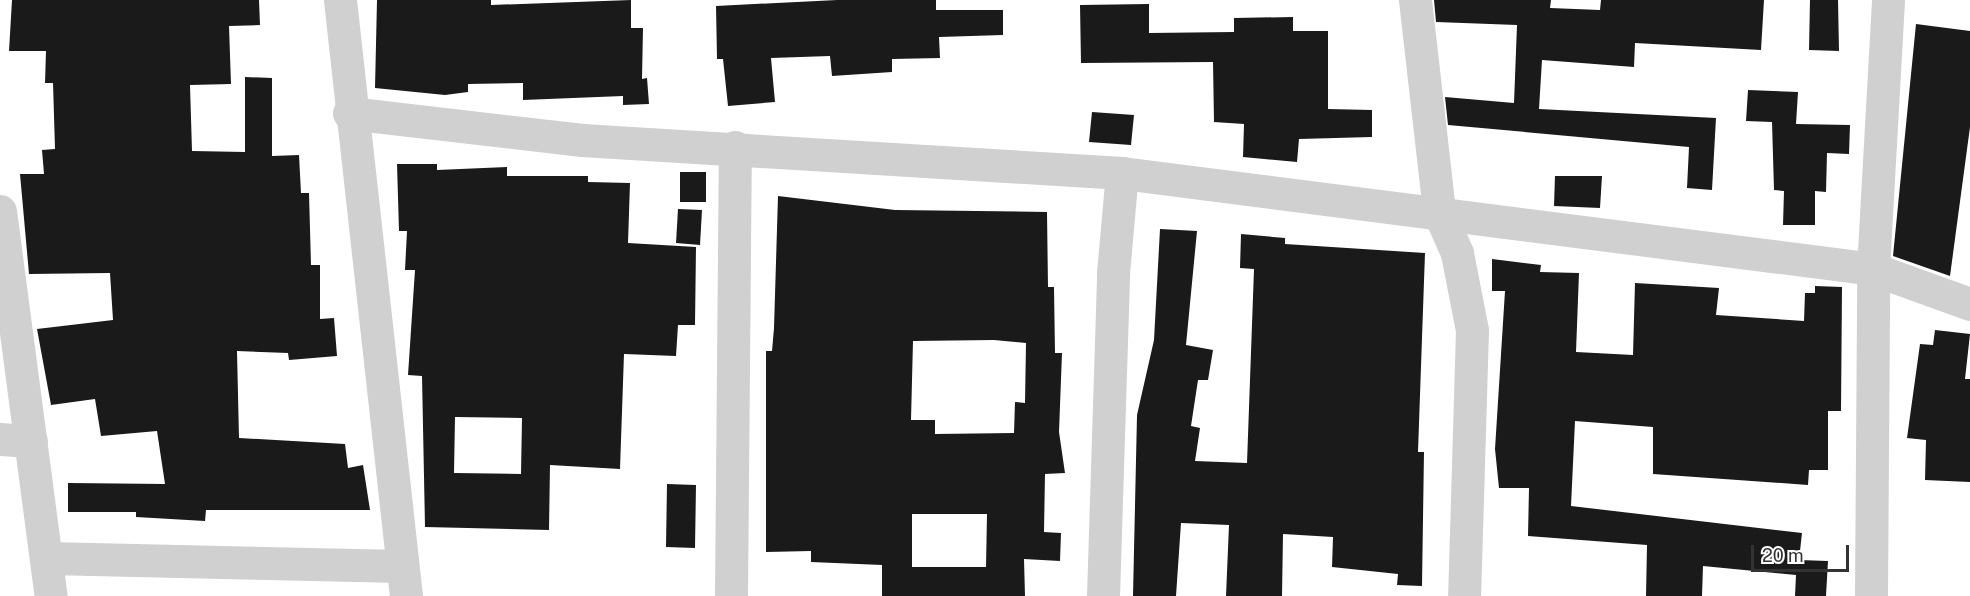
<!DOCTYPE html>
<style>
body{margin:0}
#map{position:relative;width:1970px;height:596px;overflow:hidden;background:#fff;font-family:"Public Sans",sans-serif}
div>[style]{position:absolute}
.building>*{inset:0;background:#1a1a1a}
.minor>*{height:33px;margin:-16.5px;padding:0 16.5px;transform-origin:16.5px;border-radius:16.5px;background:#d0d0d0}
span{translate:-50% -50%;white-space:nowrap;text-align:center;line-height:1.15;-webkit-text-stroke:6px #fff;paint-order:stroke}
.scale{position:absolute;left:1751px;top:545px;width:98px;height:27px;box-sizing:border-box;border:3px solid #333;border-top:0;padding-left:8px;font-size:18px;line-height:21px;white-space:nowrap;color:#333;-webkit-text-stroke:4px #fff;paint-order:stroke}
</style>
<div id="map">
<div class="building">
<div style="clip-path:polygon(12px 0,259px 0,260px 25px,229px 26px,231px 84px,190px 85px,192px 151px,245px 152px,245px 77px,272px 78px,272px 156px,299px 155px,301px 193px,309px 193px,311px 265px,320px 265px,320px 319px,334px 318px,337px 356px,289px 360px,288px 353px,237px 351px,239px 438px,345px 444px,348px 468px,363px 465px,370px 510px,206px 510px,205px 521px,136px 517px,136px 512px,68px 512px,68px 483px,165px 484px,157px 431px,101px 436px,95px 399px,51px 405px,37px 329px,113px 320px,110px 273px,29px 274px,20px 174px,44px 174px,42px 150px,55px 149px,53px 83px,45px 83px,46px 51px,9px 51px)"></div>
<div style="clip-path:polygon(377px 0,491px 0,491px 5px,631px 0,631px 28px,643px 28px,642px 79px,647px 78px,649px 104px,623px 105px,623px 96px,523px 100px,523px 83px,468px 84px,468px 92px,445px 95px,375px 88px)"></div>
<div style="clip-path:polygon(837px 0,936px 0,936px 10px,1003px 10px,1003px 35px,939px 37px,940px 58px,892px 59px,892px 72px,832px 76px,830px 56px,771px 58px,775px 102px,728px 106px,723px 59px,717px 59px,716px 6px)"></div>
<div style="clip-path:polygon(1434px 0,1551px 0,1550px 8px,1600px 10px,1601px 0,1764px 0,1761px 50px,1635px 43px,1634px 67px,1542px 60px,1539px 109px,1716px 118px,1712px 190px,1687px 188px,1689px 147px,1448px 125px,1445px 97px,1514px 103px,1517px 25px,1436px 22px)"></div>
<div style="clip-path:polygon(1810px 0,1838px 0,1839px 51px,1809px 50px)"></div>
<div style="clip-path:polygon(1149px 4px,1149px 33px,1234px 32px,1234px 18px,1293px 17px,1293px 31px,1328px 31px,1328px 109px,1372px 110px,1372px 137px,1299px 139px,1297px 162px,1243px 157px,1244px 124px,1214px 122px,1213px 62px,1081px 63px,1080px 5px)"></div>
<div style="clip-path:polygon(1916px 24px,1970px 31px,1970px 127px,1950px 276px,1893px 256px)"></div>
<div style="clip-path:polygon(1748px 90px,1798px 92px,1796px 124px,1850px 125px,1849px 154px,1827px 153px,1826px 192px,1815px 191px,1815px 225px,1783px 225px,1784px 191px,1774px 190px,1772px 122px,1746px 121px)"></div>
<div style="clip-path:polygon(1092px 112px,1134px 115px,1131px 145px,1089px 142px)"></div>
<div style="clip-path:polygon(evenodd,397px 164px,437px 164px,437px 170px,507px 167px,507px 176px,588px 176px,588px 182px,630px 183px,628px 243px,696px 247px,695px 325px,678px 325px,676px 356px,624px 354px,620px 469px,550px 465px,549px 530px,425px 527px,422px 376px,408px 375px,415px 270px,405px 270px,407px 231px,399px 231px,397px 164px,455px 417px,522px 418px,521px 474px,454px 473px,455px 417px)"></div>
<div style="clip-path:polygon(680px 172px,706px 172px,706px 202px,680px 202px)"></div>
<div style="clip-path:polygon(1555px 176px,1602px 176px,1600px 208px,1554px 206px)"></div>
<div style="clip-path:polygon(evenodd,778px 196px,895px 210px,1047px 212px,1048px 287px,1054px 287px,1055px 353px,1062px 353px,1059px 432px,1065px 473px,1045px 474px,1044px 532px,1061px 533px,1060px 561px,1024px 559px,1025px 596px,882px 596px,882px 565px,811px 562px,811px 551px,766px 552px,766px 351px,772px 351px,774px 328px,778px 196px,994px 340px,1026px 343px,1025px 403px,1015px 402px,1014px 433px,935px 434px,935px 420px,911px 420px,913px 341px,994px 340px,778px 196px,912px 514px,987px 514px,986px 567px,912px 567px,912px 514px)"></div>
<div style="clip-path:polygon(678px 209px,702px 210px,700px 245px,676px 243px)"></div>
<div style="clip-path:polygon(1160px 229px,1197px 231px,1186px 345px,1213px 350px,1208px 380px,1198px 380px,1191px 426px,1200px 428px,1195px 461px,1247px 463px,1254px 269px,1240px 268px,1241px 234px,1285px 238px,1285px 244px,1425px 253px,1418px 452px,1424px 452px,1422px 586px,1397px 585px,1398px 574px,1332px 567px,1333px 537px,1283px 534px,1282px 596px,1226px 596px,1229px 525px,1181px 523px,1176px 596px,1133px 596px,1137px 415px,1154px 340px)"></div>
<div style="clip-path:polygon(1492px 259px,1541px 265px,1540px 272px,1579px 273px,1576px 352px,1633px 355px,1635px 283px,1719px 288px,1716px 315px,1804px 321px,1805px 293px,1815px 293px,1815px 286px,1842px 287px,1841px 411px,1828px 411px,1828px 470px,1809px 470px,1808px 485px,1653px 474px,1653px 427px,1575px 421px,1571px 506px,1802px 533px,1799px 560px,1828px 561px,1826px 596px,1795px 596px,1796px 575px,1703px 566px,1702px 596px,1646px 596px,1647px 545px,1528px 536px,1529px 488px,1499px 488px,1495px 449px,1505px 291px,1492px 291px)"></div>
<div style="clip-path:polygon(1935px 330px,1970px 334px,1965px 379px,1970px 379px,1970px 482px,1925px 480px,1926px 440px,1907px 438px,1920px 344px,1933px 345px)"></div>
<div style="clip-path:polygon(667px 484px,696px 485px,695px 548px,666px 547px)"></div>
</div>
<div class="minor">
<div style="left:340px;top:0;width:600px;rotate:83.68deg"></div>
<div style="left:1415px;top:0;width:213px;rotate:83.5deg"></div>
<div style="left:1439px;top:212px;width:45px;rotate:66.3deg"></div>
<div style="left:1457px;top:253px;width:78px;rotate:79deg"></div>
<div style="left:1472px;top:330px;width:266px;rotate:91.7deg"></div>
<div style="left:349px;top:113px;width:235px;rotate:6.6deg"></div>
<div style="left:582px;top:140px;width:541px;rotate:3.5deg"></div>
<div style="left:1122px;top:173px;width:757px;rotate:7.28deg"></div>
<div style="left:1873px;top:269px;width:103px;rotate:19.8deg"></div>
<div style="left:0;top:211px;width:388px;rotate:82.5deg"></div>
<div style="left:0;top:439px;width:31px;rotate:4deg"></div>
<div style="left:47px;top:558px;width:355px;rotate:1.3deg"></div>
<div style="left:731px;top:596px;width:449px;rotate:-89.5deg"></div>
<div style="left:1103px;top:596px;width:323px;rotate:-88.2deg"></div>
<div style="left:1113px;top:273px;width:100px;rotate:-84.9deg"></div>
<div style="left:1871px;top:596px;width:327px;rotate:-89.6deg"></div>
<div style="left:1873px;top:269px;width:269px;rotate:-86.8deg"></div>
</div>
<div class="scale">20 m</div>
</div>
